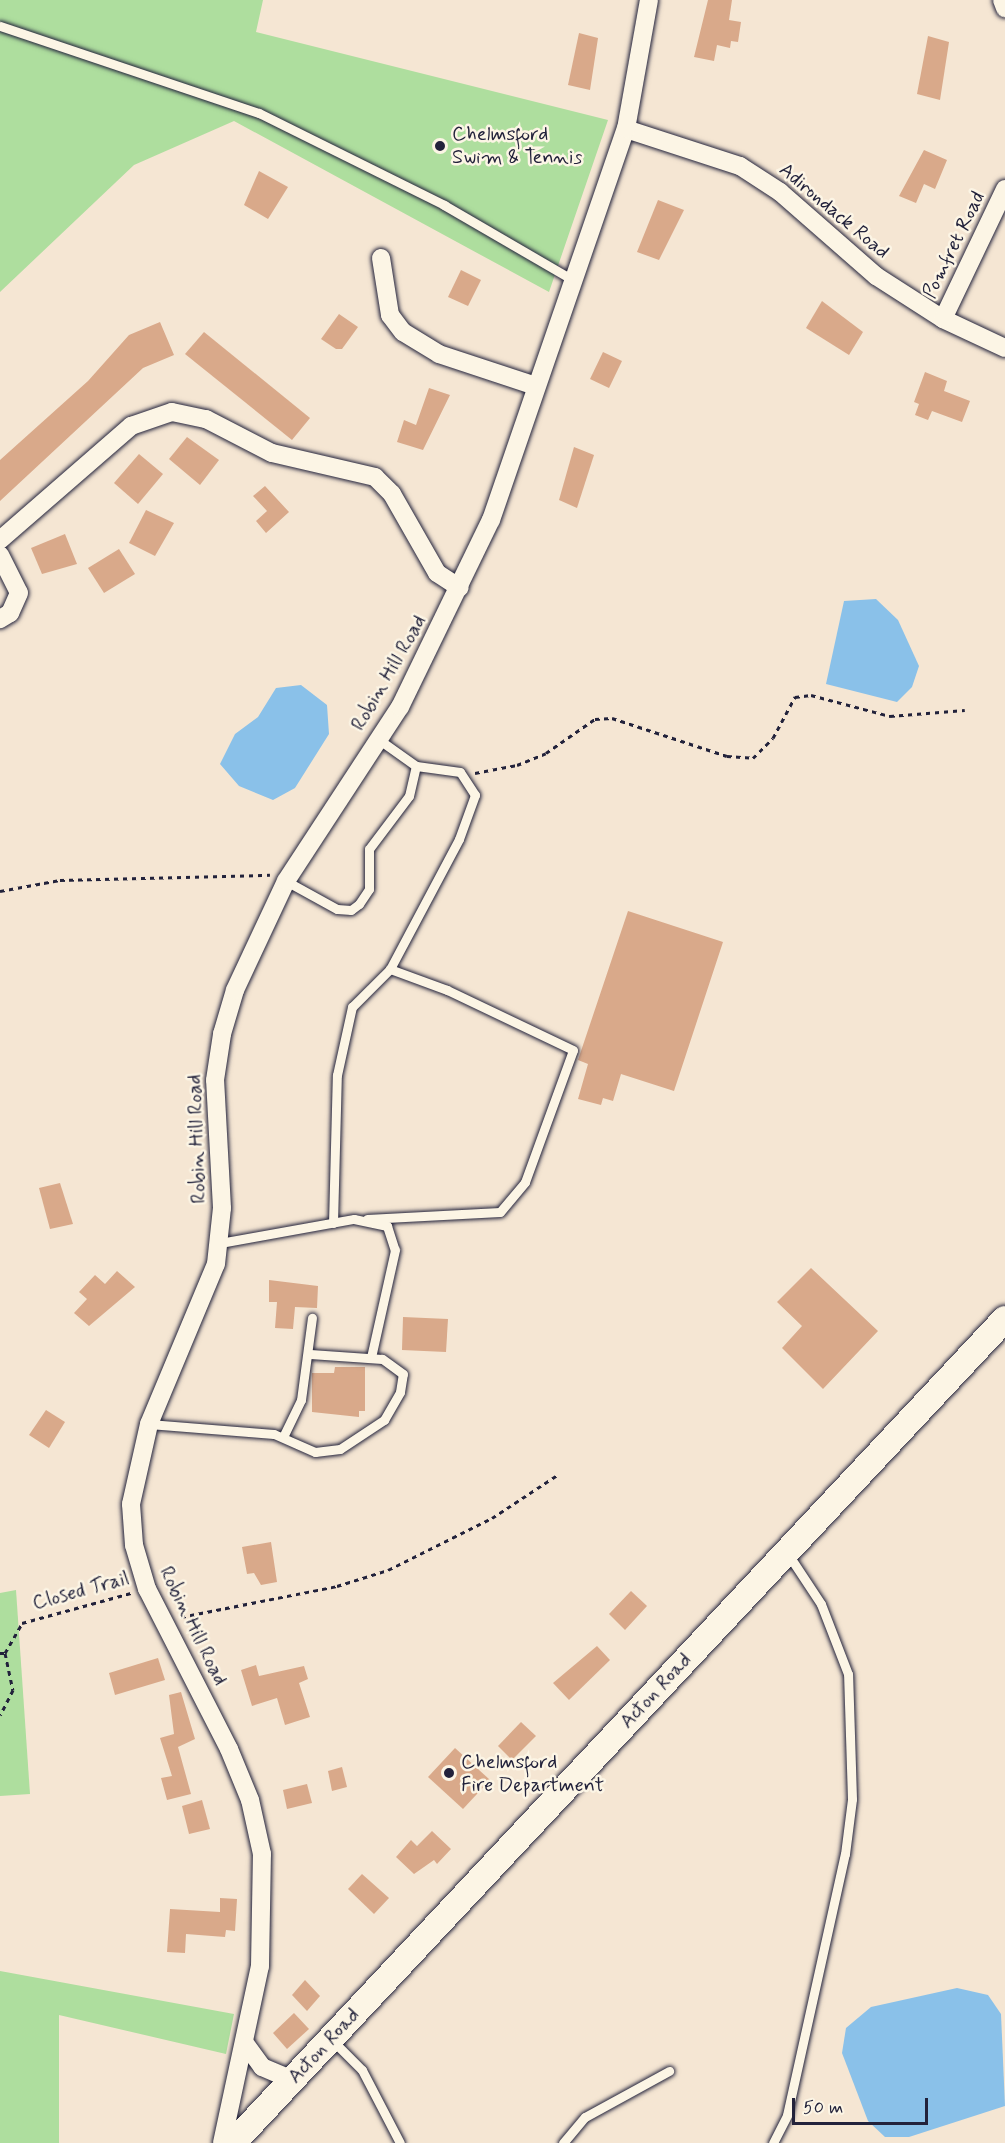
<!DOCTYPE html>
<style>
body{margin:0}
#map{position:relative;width:1005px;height:2143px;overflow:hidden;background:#f5e6d3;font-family:Mynerve,sans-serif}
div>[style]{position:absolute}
.green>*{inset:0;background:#aede9e}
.water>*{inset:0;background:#8ac1e9}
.building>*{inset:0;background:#d9a98a}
.path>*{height:3px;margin-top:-1.5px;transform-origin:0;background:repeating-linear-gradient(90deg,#22223b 0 4.5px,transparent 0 9px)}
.roads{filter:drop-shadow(0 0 2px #22223b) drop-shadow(0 0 2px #22223b)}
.service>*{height:9px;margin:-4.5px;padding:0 4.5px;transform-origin:4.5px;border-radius:4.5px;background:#fcf5e5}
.minor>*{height:18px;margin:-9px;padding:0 9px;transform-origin:9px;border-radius:9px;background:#fcf5e5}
.secondary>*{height:26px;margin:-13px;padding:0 13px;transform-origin:13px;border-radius:13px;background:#fcf5e5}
.dots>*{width:16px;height:16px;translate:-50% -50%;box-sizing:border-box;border:3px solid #fcf5e5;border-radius:50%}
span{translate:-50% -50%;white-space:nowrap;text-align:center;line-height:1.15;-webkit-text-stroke:5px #fcf5e5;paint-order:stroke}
.poi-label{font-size:20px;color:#22223b}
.left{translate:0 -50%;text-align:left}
.street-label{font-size:20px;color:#22223b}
.scale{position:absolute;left:792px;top:2098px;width:136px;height:27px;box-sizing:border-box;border:3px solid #22223b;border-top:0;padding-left:8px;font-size:18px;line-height:21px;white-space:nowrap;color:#22223b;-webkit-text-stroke:4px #fcf5e5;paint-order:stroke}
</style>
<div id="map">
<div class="green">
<div style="clip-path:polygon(0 0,263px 0,256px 32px,608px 120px,549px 292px,234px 121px,134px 165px,0 292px)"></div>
<div style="clip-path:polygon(16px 1590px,30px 1794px,0 1796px,0 1593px)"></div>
<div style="clip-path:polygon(0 1971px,234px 2014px,226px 2054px,59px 2015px,59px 2143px,0 2143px)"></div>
</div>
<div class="water">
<div style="clip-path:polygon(876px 599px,898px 620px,919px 666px,912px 687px,897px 702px,826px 684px,844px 601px)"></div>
<div style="clip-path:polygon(301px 685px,327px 705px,329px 734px,295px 788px,273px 800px,239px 786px,220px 764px,235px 734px,258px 717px,276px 688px)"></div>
<div style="clip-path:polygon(957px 1988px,988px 1995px,1001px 2014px,1005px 2106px,909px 2137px,885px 2137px,868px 2121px,842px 2053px,846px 2028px,871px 2007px)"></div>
</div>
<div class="building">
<div style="clip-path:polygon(708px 0,732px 0,729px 20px,741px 22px,738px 42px,731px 41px,730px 48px,717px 45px,714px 61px,694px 57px)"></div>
<div style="clip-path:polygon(579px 33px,598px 38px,590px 90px,568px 85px)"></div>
<div style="clip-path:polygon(928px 36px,949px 42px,940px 100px,917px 94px)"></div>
<div style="clip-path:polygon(924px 150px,947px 160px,935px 189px,924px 184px,916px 203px,899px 196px)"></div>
<div style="clip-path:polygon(259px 171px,288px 187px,268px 219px,244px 205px)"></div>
<div style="clip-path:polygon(658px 200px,684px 210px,659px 260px,637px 252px)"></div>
<div style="clip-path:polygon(461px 270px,481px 280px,468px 306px,448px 297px)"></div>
<div style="clip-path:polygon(822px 301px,863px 332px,849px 355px,806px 328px)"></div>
<div style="clip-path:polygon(339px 314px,358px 327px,342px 349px,336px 349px,321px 339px)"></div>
<div style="clip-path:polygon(160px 322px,174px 355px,143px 368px,0 501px,0 460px,88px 381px,129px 335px)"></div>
<div style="clip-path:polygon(204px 332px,310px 418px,292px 440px,185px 354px)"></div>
<div style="clip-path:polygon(603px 352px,622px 361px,609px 388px,590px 379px)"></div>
<div style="clip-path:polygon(925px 372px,947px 381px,944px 391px,970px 401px,962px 422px,932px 411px,928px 420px,915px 415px,919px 404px,914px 402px)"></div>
<div style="clip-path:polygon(429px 388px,450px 395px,423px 450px,397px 442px,404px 420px,416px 425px)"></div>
<div style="clip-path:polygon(187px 437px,219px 460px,200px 485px,169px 459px)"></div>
<div style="clip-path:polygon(574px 447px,594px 455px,577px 508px,559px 500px)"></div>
<div style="clip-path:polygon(139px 454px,163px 474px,138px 504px,114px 483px)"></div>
<div style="clip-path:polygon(265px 486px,289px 512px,266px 533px,256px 521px,267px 511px,253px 496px)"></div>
<div style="clip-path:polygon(146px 510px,174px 523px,155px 556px,129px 543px)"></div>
<div style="clip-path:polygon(65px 534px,77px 564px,42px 574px,31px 548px)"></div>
<div style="clip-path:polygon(119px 549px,135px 574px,104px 593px,88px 568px)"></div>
<div style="clip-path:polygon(628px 911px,723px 942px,674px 1091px,621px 1074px,613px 1101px,603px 1098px,601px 1105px,578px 1099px,588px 1064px,578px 1060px)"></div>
<div style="clip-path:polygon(60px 1183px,73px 1224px,50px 1229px,39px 1188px)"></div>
<div style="clip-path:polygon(811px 1268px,878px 1331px,823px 1389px,782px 1348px,802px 1326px,777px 1302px)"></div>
<div style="clip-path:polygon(117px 1271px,135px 1287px,89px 1326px,74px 1313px,87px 1299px,79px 1292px,95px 1275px,105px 1284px)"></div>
<div style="clip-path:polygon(269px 1280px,318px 1286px,317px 1308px,295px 1307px,293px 1329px,275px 1328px,277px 1302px,269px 1302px)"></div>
<div style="clip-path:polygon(403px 1317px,448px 1319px,446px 1352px,402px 1350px)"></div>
<div style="clip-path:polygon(335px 1367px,365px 1367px,365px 1411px,359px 1411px,359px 1417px,312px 1412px,312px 1373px,334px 1373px)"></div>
<div style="clip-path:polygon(46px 1410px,65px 1422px,49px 1448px,29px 1435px)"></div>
<div style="clip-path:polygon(271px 1542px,277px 1582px,261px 1585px,254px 1573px,247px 1574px,242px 1547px)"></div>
<div style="clip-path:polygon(631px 1591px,647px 1606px,625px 1630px,609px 1614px)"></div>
<div style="clip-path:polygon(597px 1646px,610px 1660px,569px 1700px,553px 1683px)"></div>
<div style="clip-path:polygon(158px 1658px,165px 1680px,115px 1695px,109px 1673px)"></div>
<div style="clip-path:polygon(256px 1665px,259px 1676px,304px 1666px,308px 1679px,299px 1683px,310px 1717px,285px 1725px,277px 1698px,252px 1706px,241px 1670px)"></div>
<div style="clip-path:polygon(181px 1692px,195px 1739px,178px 1747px,191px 1794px,167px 1800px,161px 1778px,172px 1776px,160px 1738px,174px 1734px,169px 1695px)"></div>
<div style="clip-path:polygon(521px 1722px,536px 1736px,512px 1760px,498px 1746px)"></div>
<div style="clip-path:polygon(455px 1748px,490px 1780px,463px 1809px,428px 1777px)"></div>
<div style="clip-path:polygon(342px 1767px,347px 1787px,332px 1791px,328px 1771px)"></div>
<div style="clip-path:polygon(307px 1784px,312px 1803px,287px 1809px,283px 1790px)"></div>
<div style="clip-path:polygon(202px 1800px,210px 1829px,189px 1834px,182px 1806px)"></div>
<div style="clip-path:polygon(432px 1831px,451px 1849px,437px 1864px,434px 1860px,414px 1874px,396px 1857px,411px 1840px,417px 1846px)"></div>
<div style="clip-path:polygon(362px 1874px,389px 1898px,374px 1914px,348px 1889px)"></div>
<div style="clip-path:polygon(220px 1898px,237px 1899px,235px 1931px,226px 1930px,225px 1937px,186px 1934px,185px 1953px,167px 1952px,170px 1909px,220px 1912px)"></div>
<div style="clip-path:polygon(305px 1980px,320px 1996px,307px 2011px,292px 1995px)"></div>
<div style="clip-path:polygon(294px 2013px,309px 2029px,287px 2049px,273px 2033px)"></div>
</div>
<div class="path">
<div style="left:475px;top:773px;width:43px;rotate:-10.8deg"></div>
<div style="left:517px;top:765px;width:31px;rotate:-22deg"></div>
<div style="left:546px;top:753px;width:60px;rotate:-34.8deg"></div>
<div style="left:595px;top:719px;width:17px;rotate:-3deg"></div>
<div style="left:612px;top:718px;width:121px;rotate:18.3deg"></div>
<div style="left:727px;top:756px;width:26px;rotate:4deg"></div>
<div style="left:753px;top:758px;width:28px;rotate:-45deg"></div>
<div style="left:773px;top:738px;width:47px;rotate:-61.8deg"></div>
<div style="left:795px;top:697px;width:16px;rotate:-7deg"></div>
<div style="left:811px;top:695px;width:82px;rotate:14.9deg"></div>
<div style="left:890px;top:716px;width:75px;rotate:-4.6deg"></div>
<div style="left:0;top:891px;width:61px;rotate:-10.4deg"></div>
<div style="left:60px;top:880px;width:210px;rotate:-1.4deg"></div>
<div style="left:181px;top:1617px;width:159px;rotate:-11.2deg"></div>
<div style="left:337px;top:1586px;width:53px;rotate:-17.4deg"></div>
<div style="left:388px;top:1570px;width:116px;rotate:-26.6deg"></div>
<div style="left:492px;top:1518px;width:80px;rotate:-33.3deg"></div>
<div style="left:0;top:1653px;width:5px"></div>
<div style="left:5px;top:1653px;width:38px;rotate:78deg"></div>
<div style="left:13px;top:1690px;width:28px;rotate:117deg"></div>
<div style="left:5px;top:1653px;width:34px;rotate:-60deg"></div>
<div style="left:22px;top:1623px;width:113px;rotate:-15.4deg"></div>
</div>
<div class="roads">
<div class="service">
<div style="left:0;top:26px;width:273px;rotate:18.6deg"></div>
<div style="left:259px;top:113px;width:207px;rotate:26.4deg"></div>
<div style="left:444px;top:205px;width:149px;rotate:30.2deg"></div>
<div style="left:286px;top:881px;width:58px;rotate:28.8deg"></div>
<div style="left:337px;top:909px;width:14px;rotate:4deg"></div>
<div style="left:351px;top:910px;width:10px;rotate:-37deg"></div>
<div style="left:359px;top:904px;width:18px;rotate:-56deg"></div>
<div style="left:369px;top:889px;width:40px;rotate:-90deg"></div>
<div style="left:369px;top:849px;width:66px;rotate:-53deg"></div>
<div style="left:409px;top:796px;width:31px;rotate:-77deg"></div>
<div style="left:367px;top:1219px;width:133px;rotate:-3deg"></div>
<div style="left:500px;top:1212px;width:39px;rotate:-50deg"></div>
<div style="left:525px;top:1182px;width:140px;rotate:-70deg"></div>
<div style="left:573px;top:1050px;width:140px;rotate:-154.5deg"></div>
<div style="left:447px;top:990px;width:61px;rotate:-159.8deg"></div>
<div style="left:333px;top:1223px;width:148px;rotate:-88.5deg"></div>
<div style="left:337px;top:1075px;width:70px;rotate:-77.6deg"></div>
<div style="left:352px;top:1007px;width:54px;rotate:-45deg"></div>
<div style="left:390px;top:969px;width:147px;rotate:-62deg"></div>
<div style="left:459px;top:839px;width:47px;rotate:-70deg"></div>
<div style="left:475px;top:795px;width:27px;rotate:-123deg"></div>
<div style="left:460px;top:772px;width:44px;rotate:-172.2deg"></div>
<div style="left:416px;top:766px;width:47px;rotate:-144.6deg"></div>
<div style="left:220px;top:1243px;width:136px;rotate:-10.2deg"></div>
<div style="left:354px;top:1219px;width:34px;rotate:12deg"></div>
<div style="left:387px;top:1226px;width:25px;rotate:72deg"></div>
<div style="left:395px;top:1250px;width:110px;rotate:102.6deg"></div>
<div style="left:149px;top:1424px;width:125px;rotate:4.6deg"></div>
<div style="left:274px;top:1434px;width:45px;rotate:23.7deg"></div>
<div style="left:315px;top:1452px;width:25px;rotate:-7deg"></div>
<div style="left:340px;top:1449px;width:53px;rotate:-33.4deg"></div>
<div style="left:384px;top:1420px;width:32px;rotate:-60deg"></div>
<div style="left:400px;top:1392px;width:18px;rotate:-81deg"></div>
<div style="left:403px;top:1374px;width:26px;rotate:-144deg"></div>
<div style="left:382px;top:1359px;width:72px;rotate:-176deg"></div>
<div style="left:283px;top:1437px;width:41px;rotate:-64.1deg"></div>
<div style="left:301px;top:1400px;width:83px;rotate:-82.4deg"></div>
<div style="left:331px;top:2039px;width:44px;rotate:45deg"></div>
<div style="left:362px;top:2070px;width:82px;rotate:62.5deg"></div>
<div style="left:563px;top:2143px;width:34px;rotate:-50deg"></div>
<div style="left:585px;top:2117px;width:96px;rotate:-28.7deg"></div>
<div style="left:773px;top:2143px;width:31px;rotate:-63deg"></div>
<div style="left:787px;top:2115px;width:267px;rotate:-77.5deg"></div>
<div style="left:845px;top:1854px;width:55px;rotate:-82.7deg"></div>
<div style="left:852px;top:1799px;width:125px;rotate:-91.8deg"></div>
<div style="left:848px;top:1674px;width:75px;rotate:-111.1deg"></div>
<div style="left:821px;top:1604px;width:60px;rotate:-123.4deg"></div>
</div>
<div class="minor">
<div style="left:1002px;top:0;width:9px;rotate:69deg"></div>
<div style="left:626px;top:129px;width:120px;rotate:18deg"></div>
<div style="left:740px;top:166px;width:48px;rotate:33deg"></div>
<div style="left:780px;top:192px;width:128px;rotate:41.2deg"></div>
<div style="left:876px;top:276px;width:80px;rotate:32.7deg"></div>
<div style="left:943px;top:319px;width:68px;rotate:25.1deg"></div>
<div style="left:381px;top:258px;width:58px;rotate:81deg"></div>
<div style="left:390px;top:315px;width:21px;rotate:53deg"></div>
<div style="left:403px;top:332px;width:42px;rotate:31.4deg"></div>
<div style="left:439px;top:354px;width:102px;rotate:18.3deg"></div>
<div style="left:943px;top:319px;width:144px;rotate:-64.5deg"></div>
<div style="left:0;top:540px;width:174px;rotate:-41deg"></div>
<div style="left:131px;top:426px;width:43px;rotate:-18.9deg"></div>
<div style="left:172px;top:412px;width:35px;rotate:12deg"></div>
<div style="left:206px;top:419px;width:74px;rotate:27.3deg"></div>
<div style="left:272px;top:453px;width:106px;rotate:13.1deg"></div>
<div style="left:375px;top:477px;width:24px;rotate:45deg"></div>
<div style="left:392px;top:494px;width:91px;rotate:60.3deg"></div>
<div style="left:437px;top:573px;width:27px;rotate:33deg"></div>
<div style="left:0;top:555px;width:42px;rotate:63.4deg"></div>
<div style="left:19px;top:593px;width:22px;rotate:114deg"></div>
<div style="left:10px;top:613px;width:12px;rotate:149deg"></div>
<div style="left:244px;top:2042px;width:31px;rotate:54deg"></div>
<div style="left:262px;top:2067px;width:33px;rotate:23deg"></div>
<div style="left:222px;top:2143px;width:181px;rotate:-77.9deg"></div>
<div style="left:260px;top:1966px;width:112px;rotate:-89deg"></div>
<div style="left:262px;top:1854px;width:55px;rotate:-102.5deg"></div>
<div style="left:250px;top:1800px;width:55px;rotate:-112.4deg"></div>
<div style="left:229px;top:1749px;width:180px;rotate:-117.1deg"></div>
<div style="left:147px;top:1589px;width:46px;rotate:-106.5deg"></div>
<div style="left:134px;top:1545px;width:41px;rotate:-94.2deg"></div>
<div style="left:131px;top:1504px;width:82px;rotate:-77.3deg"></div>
<div style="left:149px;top:1424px;width:173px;rotate:-67.3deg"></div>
<div style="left:216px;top:1264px;width:56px;rotate:-83.9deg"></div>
<div style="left:222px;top:1208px;width:128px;rotate:-93.1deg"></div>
<div style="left:215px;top:1080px;width:47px;rotate:-81.3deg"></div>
<div style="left:222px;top:1034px;width:46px;rotate:-73.5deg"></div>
<div style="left:235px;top:990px;width:120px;rotate:-64.9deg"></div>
<div style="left:286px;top:881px;width:208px;rotate:-56.8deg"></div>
<div style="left:400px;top:707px;width:208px;rotate:-64.1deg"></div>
<div style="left:491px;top:520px;width:414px;rotate:-71deg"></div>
<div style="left:626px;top:129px;width:131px;rotate:-79.9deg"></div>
</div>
<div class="secondary">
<div style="left:233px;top:2143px;width:1129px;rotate:-46.87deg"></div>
</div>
</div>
<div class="dots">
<div style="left:440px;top:146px;background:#22223b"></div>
<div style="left:449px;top:1773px;background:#22223b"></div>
</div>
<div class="poi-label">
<span class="left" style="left:452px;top:146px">Chelmsford<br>Swim &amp; Tennis</span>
<span class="left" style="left:461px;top:1774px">Chelmsford<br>Fire Department</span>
</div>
<div class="street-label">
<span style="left:834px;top:211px;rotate:40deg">Adirondack Road</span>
<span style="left:954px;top:245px;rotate:-64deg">Pomfret Road</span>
<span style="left:389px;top:673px;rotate:-60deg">Robin Hill Road</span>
<span style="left:197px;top:1139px;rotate:-92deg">Robin Hill Road</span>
<span style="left:81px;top:1591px;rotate:-15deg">Closed Trail</span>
<span style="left:193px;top:1626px;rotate:64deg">Robin Hill Road</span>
<span style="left:656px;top:1691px;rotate:-47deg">Acton Road</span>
<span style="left:324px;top:2046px;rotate:-47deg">Acton Road</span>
</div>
<div class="scale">50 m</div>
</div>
